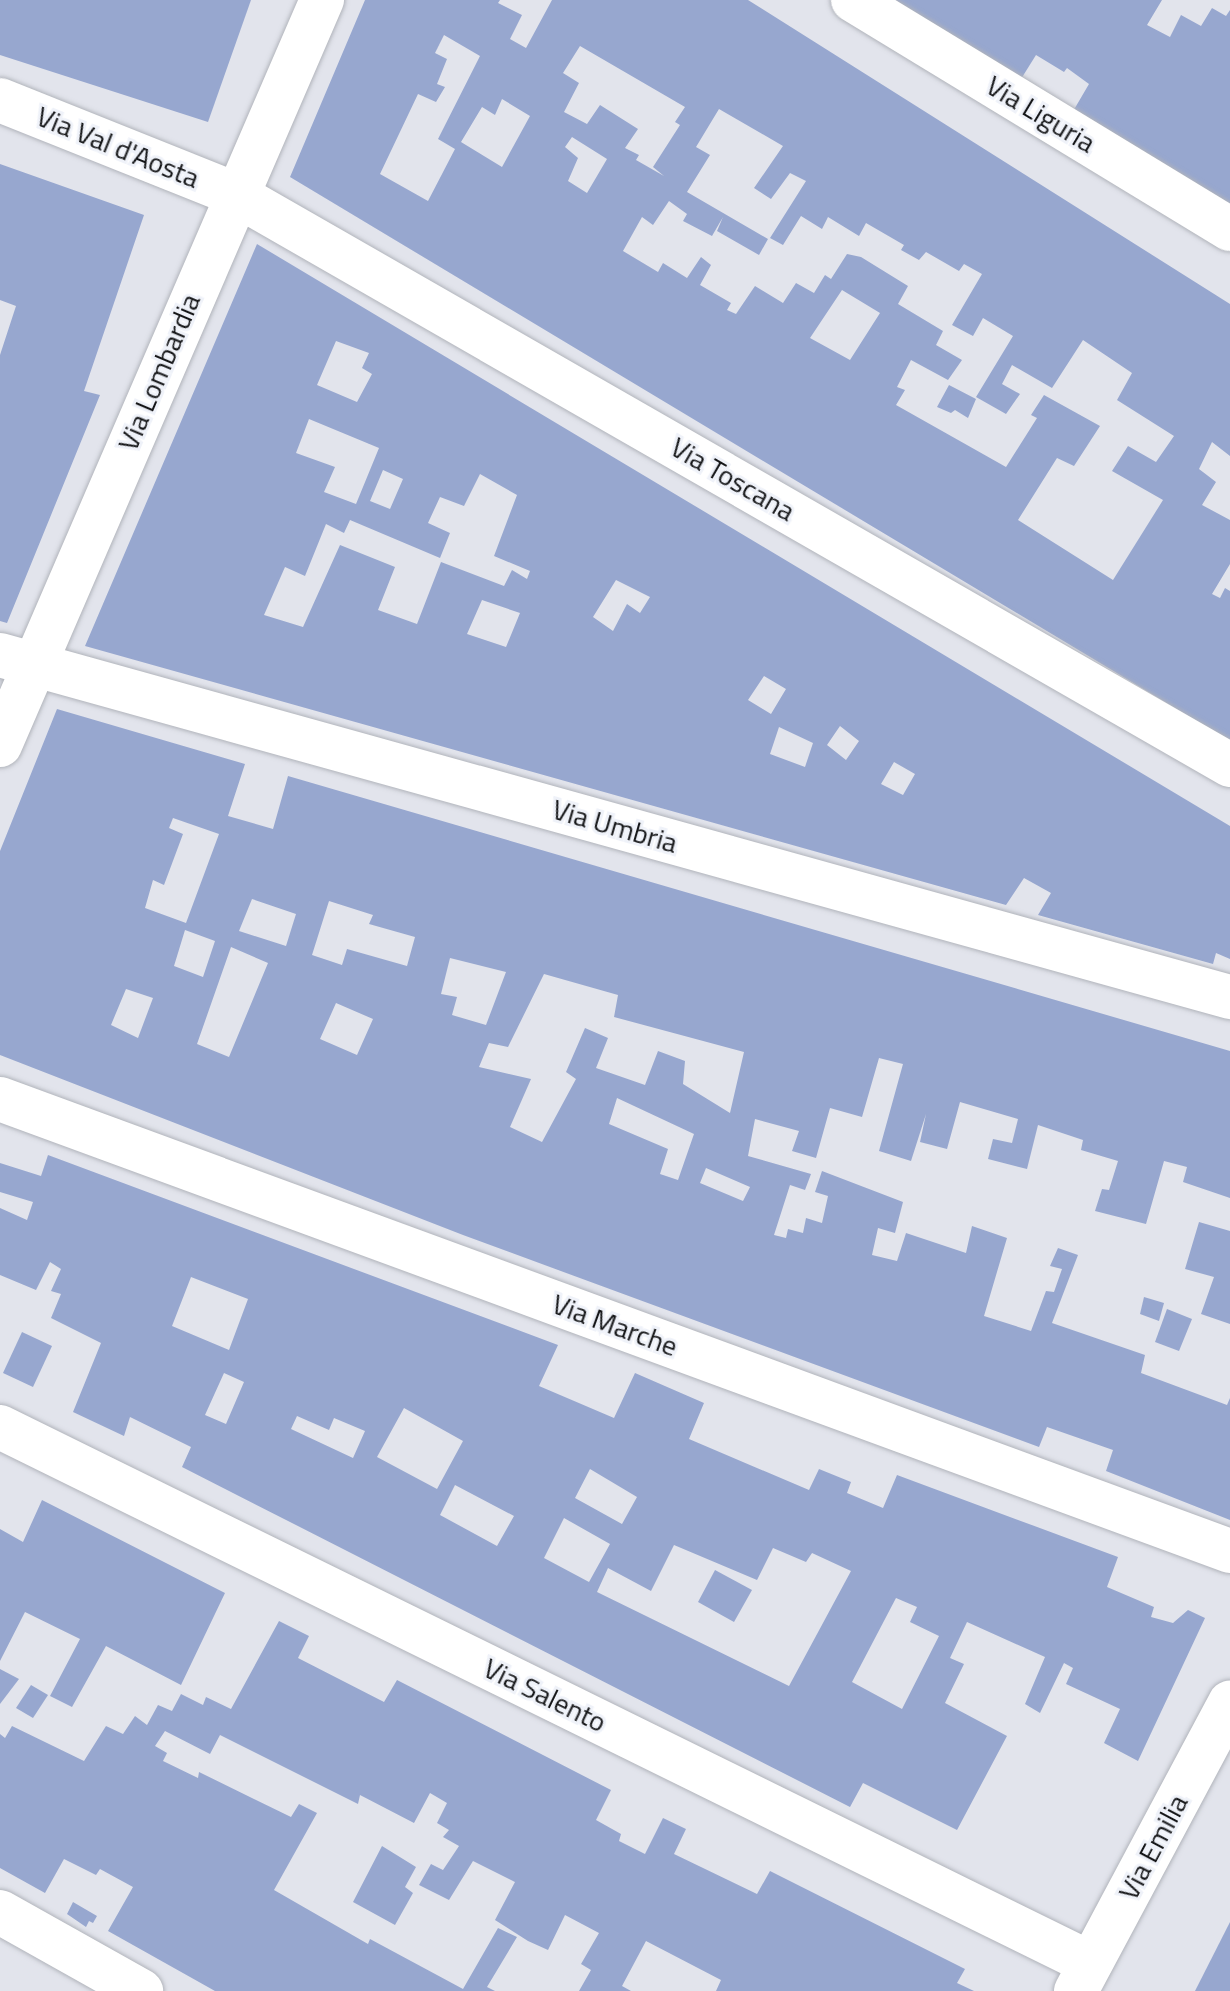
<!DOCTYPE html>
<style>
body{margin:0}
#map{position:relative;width:1230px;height:1991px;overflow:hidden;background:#e2e4ec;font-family:"Titillium Web",sans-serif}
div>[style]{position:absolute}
.building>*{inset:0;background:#97a7cf}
.roads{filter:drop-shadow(0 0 2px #b1b4bb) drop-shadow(0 0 2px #b1b4bb)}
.minor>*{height:44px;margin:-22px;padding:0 22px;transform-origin:22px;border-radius:22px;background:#fff}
span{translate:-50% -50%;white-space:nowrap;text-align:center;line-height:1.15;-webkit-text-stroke:6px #eff2f9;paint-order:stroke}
.street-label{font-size:28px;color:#151618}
</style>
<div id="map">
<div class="building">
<div style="clip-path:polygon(0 0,251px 0,208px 122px,0 55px)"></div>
<div style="clip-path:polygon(evenodd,365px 0,500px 0,498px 3px,522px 15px,510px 39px,526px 48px,552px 0,748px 0,1230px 304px,1230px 456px,1212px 442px,1199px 469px,1216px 482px,1202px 505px,1230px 520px,1230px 564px,1212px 594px,1220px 598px,1225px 588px,1230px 591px,1230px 741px,290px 177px,365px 0,444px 35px,480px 56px,438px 139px,455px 149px,428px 201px,380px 174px,418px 94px,436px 102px,445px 87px,437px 84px,447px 59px,435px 53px,444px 35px,365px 0,580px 46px,685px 107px,675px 122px,680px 125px,653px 167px,664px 176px,636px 160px,639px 155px,625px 148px,638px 129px,600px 105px,587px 124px,564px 112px,579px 83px,563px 73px,580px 46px,365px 0,502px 99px,530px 116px,502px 167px,461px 142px,482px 107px,495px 115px,502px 99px,365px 0,719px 109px,783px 146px,754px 188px,771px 199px,790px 173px,806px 181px,770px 238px,783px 245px,801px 216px,822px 229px,828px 217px,859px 236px,866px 223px,904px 245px,901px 250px,919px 260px,926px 252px,959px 271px,964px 264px,982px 274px,952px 325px,973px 336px,983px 318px,1013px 336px,976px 397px,1006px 414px,1020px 394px,1002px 384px,1012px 365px,1052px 388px,1083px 340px,1132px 373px,1117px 400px,1174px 436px,1156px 462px,1128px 446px,1112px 471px,1163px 500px,1113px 580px,1018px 520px,1057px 458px,1074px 466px,1100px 426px,1044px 395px,1031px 415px,1037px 418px,1006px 467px,896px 405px,905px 390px,897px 387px,911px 360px,948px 380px,962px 360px,936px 345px,943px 331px,898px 304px,908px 286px,861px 257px,847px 254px,831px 279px,825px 275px,814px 293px,796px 283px,783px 303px,755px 286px,736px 314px,727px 310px,731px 303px,700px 285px,711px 265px,701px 257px,687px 278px,663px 263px,658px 272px,623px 251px,642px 217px,653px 225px,669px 201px,687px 214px,683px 221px,712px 236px,723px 217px,717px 231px,759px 255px,768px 239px,687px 192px,710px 155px,696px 147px,719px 109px,365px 0,572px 137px,607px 159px,587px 193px,568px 181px,578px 158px,565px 147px,572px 137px,365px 0,842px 290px,880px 313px,850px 360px,810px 338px,842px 290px)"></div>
<div style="clip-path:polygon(895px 0,1162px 0,1147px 25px,1170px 37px,1181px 15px,1201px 26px,1212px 8px,1226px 16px,1230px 10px,1230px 211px,1072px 113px,1089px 84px,1067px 68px,1064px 72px,1036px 55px,1021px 79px)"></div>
<div style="clip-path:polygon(0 164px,144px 215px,84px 391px,100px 395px,7px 623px,0 621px,0 355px,16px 306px,0 300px)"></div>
<div style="clip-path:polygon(evenodd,257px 244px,1230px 826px,1230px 959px,1216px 953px,1213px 964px,1038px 915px,1051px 893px,1024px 878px,1006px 905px,85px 646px,257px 244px,336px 341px,369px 353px,362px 368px,372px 374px,357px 402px,317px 385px,336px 341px,257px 244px,309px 419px,379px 448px,356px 504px,324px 492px,335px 467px,296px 453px,309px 419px,257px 244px,383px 470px,403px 479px,390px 509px,370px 501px,383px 470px,257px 244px,480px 474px,517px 495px,494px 556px,530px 571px,527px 579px,512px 570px,504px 586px,441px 562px,417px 624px,378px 610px,395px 567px,340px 545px,303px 627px,264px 615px,285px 567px,305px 576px,326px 524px,344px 533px,350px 520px,440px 558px,450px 533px,428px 523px,440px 497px,464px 506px,480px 474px,257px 244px,616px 580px,650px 597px,640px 613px,627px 604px,613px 631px,593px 617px,616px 580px,257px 244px,482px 600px,520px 613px,506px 647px,467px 634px,482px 600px,257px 244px,764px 676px,786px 689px,771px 714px,748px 700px,764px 676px,257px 244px,840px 726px,859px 741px,846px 760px,827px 745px,840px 726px,257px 244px,779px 727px,813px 743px,805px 767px,770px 754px,779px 727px,257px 244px,894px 762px,915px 774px,903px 795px,881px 784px,894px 762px)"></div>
<div style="clip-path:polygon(949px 385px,976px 399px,968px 418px,955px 410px,951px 413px,937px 407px)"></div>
<div style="clip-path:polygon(evenodd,57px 709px,245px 764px,228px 816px,273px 829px,288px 776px,1230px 1051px,1230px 1198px,1183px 1182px,1187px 1167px,1164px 1161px,1146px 1224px,1095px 1211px,1102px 1189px,1109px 1190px,1118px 1161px,1081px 1150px,1083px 1140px,1038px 1125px,1027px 1169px,988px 1159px,993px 1139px,1012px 1143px,1018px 1119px,960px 1102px,947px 1149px,920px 1142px,926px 1114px,911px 1161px,879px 1151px,903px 1064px,879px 1058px,862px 1117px,830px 1108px,816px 1158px,792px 1151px,799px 1131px,755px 1119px,748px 1156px,811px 1174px,805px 1190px,790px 1185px,774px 1235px,786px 1238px,788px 1229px,803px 1233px,806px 1218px,822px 1223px,828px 1196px,815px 1192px,822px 1171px,903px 1202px,895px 1233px,878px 1228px,872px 1255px,897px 1261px,906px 1233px,966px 1253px,972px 1226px,1007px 1238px,984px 1316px,1031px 1331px,1046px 1291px,1054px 1292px,1062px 1269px,1050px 1266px,1058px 1248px,1078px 1255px,1052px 1323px,1145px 1355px,1141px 1373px,1227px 1405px,1230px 1398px,1230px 1520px,1106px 1471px,1113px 1450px,1047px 1427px,1039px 1447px,463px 1235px,0 1055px,0 851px,57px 709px,173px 818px,219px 834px,186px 923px,145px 908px,153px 880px,164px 885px,183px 834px,169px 828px,173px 818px,57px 709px,252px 899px,296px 914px,286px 946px,239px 931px,252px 899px,57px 709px,329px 901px,373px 915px,369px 924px,415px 937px,407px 966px,347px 949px,342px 965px,312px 955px,329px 901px,57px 709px,185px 930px,215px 941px,203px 977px,174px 966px,185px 930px,57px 709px,231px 947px,268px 963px,229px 1057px,197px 1044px,231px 947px,57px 709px,450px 958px,506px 972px,486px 1025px,452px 1015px,457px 997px,441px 994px,450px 958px,57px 709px,544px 974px,618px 995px,614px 1017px,744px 1052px,730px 1113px,683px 1084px,685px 1061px,658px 1051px,645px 1085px,596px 1068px,608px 1038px,585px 1028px,566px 1072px,576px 1079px,542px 1142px,510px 1127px,531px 1079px,479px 1067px,489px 1043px,508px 1047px,544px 974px,57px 709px,126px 989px,153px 998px,138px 1038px,111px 1025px,126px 989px,57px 709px,336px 1003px,373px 1019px,357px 1055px,320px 1039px,336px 1003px,57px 709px,617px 1098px,694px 1134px,678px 1180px,660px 1174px,668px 1149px,609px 1124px,617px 1098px,57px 709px,706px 1168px,750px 1187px,743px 1201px,700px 1183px,706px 1168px)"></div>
<div style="clip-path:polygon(evenodd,48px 1155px,558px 1345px,539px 1386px,614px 1418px,635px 1373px,704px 1403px,689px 1439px,809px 1490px,819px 1469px,851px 1482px,847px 1493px,883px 1508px,897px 1475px,1118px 1557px,1107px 1587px,1154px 1607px,1151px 1617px,1173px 1623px,1188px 1610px,1205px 1618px,1138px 1761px,1104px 1743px,1120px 1709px,1066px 1684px,1073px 1668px,1064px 1663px,1040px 1713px,1025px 1704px,1045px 1657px,967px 1622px,950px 1658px,964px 1664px,945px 1703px,1007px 1736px,957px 1830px,863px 1783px,850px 1807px,182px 1467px,191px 1447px,130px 1417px,124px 1436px,73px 1412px,101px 1343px,51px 1318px,61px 1294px,51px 1291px,61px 1269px,50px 1262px,36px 1290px,0 1275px,0 1208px,27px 1220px,33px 1202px,0 1192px,0 1163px,41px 1176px,48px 1155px,191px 1277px,248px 1299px,229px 1350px,172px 1326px,191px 1277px,48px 1155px,224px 1373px,244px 1382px,226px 1424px,205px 1415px,224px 1373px,48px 1155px,404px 1408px,463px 1441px,437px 1489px,377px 1457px,404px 1408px,48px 1155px,297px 1416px,329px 1430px,334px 1418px,365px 1431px,353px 1458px,291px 1429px,297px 1416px,48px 1155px,590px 1469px,637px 1497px,622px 1524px,575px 1498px,590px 1469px,48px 1155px,455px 1485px,514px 1516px,497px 1546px,440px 1515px,455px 1485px,48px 1155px,564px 1518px,610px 1544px,589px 1582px,544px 1558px,564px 1518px,48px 1155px,674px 1545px,757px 1580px,773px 1548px,806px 1562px,812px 1553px,851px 1571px,789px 1686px,597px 1592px,608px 1568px,651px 1591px,674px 1545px,48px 1155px,896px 1598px,917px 1607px,910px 1622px,939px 1636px,902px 1709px,852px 1682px,896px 1598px)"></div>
<div style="clip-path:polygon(1199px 1222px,1230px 1231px,1230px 1324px,1201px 1314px,1214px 1277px,1185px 1269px)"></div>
<div style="clip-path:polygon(1144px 1297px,1164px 1303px,1159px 1321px,1140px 1314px)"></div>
<div style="clip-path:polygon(1167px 1309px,1192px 1319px,1179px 1351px,1155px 1342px)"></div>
<div style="clip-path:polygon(22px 1332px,52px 1346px,33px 1387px,3px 1373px)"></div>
<div style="clip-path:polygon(42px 1500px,225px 1593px,181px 1685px,106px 1646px,72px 1707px,50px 1696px,80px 1639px,25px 1612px,0 1661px,0 1529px,23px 1542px)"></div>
<div style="clip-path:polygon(715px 1570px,752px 1590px,734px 1622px,698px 1602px)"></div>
<div style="clip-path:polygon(279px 1621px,309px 1636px,298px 1658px,384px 1702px,397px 1680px,611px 1790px,596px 1820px,621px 1834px,619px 1841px,645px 1854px,663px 1818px,686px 1829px,674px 1854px,757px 1894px,770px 1871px,965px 1969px,957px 1983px,974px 1991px,716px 1991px,721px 1980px,646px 1941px,622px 1986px,631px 1991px,579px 1991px,591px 1970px,581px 1964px,599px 1933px,565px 1915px,548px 1950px,528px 1941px,495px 1920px,515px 1882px,473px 1861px,449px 1900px,419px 1885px,431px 1864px,443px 1870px,459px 1846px,443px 1837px,449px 1830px,437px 1823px,447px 1803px,430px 1793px,414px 1823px,360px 1795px,358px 1804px,220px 1735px,210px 1754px,165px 1731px,155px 1746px,167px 1753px,163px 1761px,198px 1778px,199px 1772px,291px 1817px,299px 1804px,317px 1813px,274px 1890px,368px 1944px,370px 1939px,463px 1989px,498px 1928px,517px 1937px,487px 1987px,495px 1991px,215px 1991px,108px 1931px,133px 1887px,100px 1869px,96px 1875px,64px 1859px,45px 1893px,0 1868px,0 1734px,5px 1738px,12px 1726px,84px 1761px,106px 1726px,123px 1734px,135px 1716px,147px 1725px,158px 1705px,172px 1711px,181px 1694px,203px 1705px,206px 1697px,231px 1709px)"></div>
<div style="clip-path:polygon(0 1669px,19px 1679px,0 1704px)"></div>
<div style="clip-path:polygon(31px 1685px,48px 1695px,33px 1718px,16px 1708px)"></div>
<div style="clip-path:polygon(382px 1846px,416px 1867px,405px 1887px,413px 1893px,395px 1925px,353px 1902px)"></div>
<div style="clip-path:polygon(73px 1902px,97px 1916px,93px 1923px,89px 1921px,86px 1927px,67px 1914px)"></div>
<div style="clip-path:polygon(1230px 1922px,1230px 1991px,1195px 1991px)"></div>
</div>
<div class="roads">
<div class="minor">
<div style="left:853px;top:0;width:441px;rotate:31.3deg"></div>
<div style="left:0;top:100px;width:253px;rotate:21.8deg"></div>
<div style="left:235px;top:194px;width:1147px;rotate:29.85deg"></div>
<div style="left:0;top:655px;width:1277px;rotate:15.54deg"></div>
<div style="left:0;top:745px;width:812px;rotate:-66.63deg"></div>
<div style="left:0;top:1099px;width:1310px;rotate:20.18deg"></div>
<div style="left:0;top:1427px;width:1215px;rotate:26.19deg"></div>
<div style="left:0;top:1912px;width:162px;rotate:29.3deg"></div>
<div style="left:1076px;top:1991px;width:327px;rotate:-61.9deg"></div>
</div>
</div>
<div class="street-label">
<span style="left:1041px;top:114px;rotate:31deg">Via Liguria</span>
<span style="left:118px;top:147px;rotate:22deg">Via Val d'Aosta</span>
<span style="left:159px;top:372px;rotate:-67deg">Via Lombardia</span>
<span style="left:733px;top:479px;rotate:30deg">Via Toscana</span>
<span style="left:615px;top:826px;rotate:16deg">Via Umbria</span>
<span style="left:615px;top:1325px;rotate:20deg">Via Marche</span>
<span style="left:545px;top:1695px;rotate:26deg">Via Salento</span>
<span style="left:1153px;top:1847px;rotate:-62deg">Via Emilia</span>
</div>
</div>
